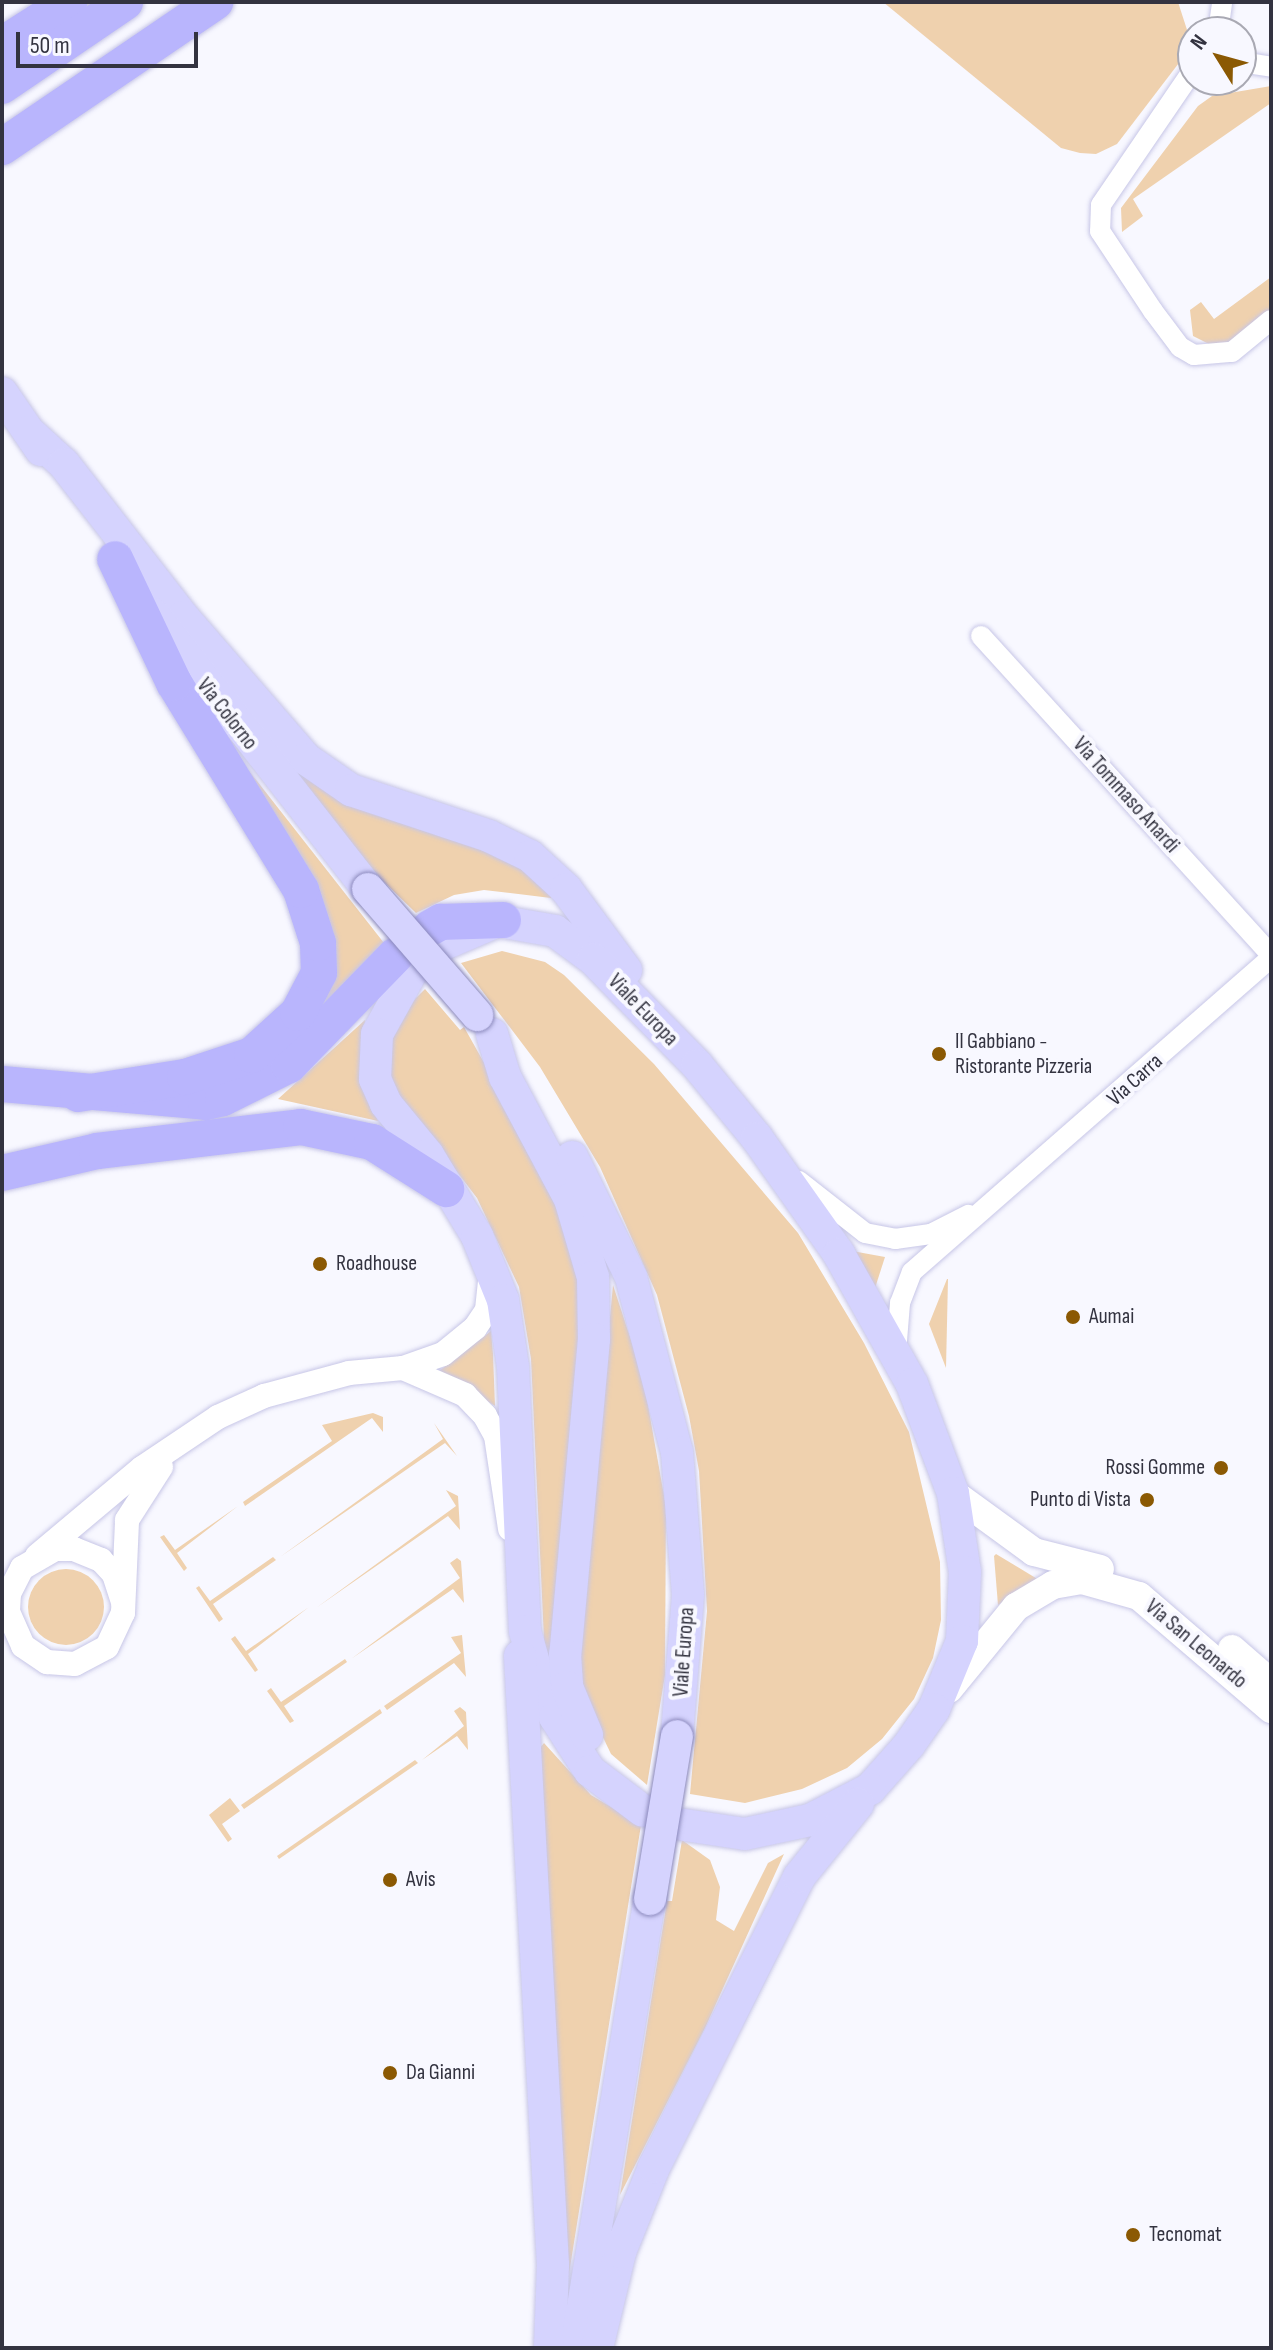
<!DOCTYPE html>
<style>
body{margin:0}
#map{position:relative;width:1273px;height:2350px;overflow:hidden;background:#f8f8ff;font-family:"Sofia Sans Condensed",sans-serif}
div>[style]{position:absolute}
.green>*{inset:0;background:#efd1ae}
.round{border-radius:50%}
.roads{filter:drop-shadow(0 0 2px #c7c6e7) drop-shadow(0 0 2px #c7c6e7)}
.minor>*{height:20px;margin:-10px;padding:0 10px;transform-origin:10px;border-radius:10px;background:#fff}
.tertiary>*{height:24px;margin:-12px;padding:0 12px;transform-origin:12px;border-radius:12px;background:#fff}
.secondary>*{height:28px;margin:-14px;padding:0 14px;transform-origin:14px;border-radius:14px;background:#fff}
.primary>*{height:32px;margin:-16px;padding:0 16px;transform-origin:16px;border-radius:16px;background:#d5d3fe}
.motorway>*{height:36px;margin:-18px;padding:0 18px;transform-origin:18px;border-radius:18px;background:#b9b5fd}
.bridges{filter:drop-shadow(0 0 2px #8a88bb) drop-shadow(0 0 2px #8a88bb)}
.primary-bridge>*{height:32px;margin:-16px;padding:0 16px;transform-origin:16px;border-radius:16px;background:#d5d3fe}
.dots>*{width:22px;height:22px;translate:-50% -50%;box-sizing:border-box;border:4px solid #f8f8ff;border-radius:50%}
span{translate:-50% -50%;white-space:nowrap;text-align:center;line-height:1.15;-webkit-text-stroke:8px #f8f8ff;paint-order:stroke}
.street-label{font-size:22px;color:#333340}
.poi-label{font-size:22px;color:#333340}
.left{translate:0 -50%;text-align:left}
.right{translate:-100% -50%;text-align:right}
.frame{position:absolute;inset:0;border:4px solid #333340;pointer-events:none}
.north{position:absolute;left:1177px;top:16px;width:80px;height:80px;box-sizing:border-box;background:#f8f8ff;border:2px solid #a9a9b3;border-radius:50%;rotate:307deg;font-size:22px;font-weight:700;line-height:32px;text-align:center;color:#333340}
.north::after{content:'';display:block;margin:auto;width:28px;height:36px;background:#8b5903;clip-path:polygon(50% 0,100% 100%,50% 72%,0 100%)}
.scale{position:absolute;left:16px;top:32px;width:182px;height:36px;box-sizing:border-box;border:4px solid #333340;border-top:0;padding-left:10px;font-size:24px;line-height:28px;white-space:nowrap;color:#333340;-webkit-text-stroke:6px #f8f8ff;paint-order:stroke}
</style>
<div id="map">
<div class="green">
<div style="clip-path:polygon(883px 2px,1178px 2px,1189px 36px,1185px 55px,1117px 144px,1096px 154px,1080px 153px,1061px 148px)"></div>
<div style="clip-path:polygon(1271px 86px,1271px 103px,1133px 199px,1143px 216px,1122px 232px,1121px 208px,1198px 106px,1212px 96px)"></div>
<div style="clip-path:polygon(1271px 277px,1271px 314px,1245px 338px,1213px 346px,1193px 336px,1190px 310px,1201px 302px,1214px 319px)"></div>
<div style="clip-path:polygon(280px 755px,338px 798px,483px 847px,528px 873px,551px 892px,551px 898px,484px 890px,454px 895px,416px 913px,380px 878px)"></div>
<div style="clip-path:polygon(249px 771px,384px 943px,309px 1021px,322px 991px)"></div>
<div style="clip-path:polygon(502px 951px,545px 962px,564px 975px,654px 1064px,798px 1233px,864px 1343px,909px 1432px,940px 1562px,941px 1620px,933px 1658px,914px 1699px,882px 1739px,847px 1768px,802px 1789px,745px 1803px,690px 1794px,707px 1611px,699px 1471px,689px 1416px,657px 1295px,600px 1167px,540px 1067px,461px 963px)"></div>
<div style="clip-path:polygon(425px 989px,460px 1030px,464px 1027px,551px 1182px,583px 1302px,553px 1657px,547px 1657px,544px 1640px,531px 1359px,519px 1287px,477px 1198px,387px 1080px,386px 1049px,405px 1009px)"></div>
<div style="clip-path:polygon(365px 1020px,359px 1079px,378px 1121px,278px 1099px)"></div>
<div style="clip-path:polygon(852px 1251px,885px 1257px,875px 1288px)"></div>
<div style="clip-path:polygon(947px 1279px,948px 1279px,946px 1368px,929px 1324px)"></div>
<div style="clip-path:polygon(613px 1285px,643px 1377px,666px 1507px,665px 1675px,647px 1785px,611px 1754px,576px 1681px)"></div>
<div style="clip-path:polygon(491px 1331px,493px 1354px,495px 1406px,439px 1371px)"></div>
<div style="clip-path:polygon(373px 1413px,383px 1417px,383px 1432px,372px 1418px,245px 1506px,243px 1502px,332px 1441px,322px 1425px)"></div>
<div style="clip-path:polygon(434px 1423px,457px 1456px,445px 1443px,280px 1557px,443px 1439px)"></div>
<div style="clip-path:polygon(446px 1490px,458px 1496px,460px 1530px,448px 1516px,316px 1608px,456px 1506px)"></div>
<div style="clip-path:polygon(238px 1506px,177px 1553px,187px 1568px,184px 1571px,160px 1537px,164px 1535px,175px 1550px)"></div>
<div style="clip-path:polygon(996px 1554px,1039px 1580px,998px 1605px,994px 1556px)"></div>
<div style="clip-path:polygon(273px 1557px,276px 1560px,213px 1604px,223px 1619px,219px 1622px,196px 1588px,199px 1586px,210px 1601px)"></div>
<div style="clip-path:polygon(457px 1558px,461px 1561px,464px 1603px,453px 1589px,351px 1659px,460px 1578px,450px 1563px)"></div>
<div class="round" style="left:28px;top:1569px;width:76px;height:76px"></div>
<div style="clip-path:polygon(309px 1607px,248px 1654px,258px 1670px,255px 1672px,231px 1639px,235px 1636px,246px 1651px)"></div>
<div style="clip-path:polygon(462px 1635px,466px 1677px,454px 1663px,387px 1710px,384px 1706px,461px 1653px,451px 1637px)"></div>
<div style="clip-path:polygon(345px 1659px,347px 1662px,284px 1706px,294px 1721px,290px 1723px,267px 1691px,271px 1688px,281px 1702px)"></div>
<div style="clip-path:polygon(460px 1707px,466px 1712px,468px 1750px,457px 1736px,422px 1760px,464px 1726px,454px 1711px)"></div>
<div style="clip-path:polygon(380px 1709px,382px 1713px,244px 1809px,241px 1805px)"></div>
<div style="clip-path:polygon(544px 1743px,591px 1795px,641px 1825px,568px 2280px,539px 1749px)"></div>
<div style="clip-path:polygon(415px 1760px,418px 1763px,279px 1859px,277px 1856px)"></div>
<div style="clip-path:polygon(230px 1798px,240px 1811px,222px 1824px,232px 1839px,228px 1842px,209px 1815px)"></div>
<div style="clip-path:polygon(682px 1840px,710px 1860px,720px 1887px,716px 1920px,734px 1931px,768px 1863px,784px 1854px,705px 2028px,620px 2195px,667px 1901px,672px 1901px)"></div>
</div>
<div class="roads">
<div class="minor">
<div style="left:1218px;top:32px;width:30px;rotate:-82deg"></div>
<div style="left:1241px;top:62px;width:30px;rotate:9deg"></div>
<div style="left:1193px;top:70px;width:163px;rotate:124.3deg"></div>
<div style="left:1101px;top:205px;width:26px;rotate:92deg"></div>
<div style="left:1100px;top:231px;width:96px;rotate:56.5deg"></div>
<div style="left:1153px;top:311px;width:45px;rotate:53.1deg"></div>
<div style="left:1180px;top:347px;width:16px;rotate:30deg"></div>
<div style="left:1194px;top:355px;width:38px;rotate:-5deg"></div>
<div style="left:1232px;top:352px;width:50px;rotate:-39.4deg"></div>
<div style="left:981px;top:636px;width:431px;rotate:47.7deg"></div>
<div style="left:799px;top:1181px;width:84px;rotate:38.2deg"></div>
<div style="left:865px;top:1233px;width:31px;rotate:11deg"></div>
<div style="left:895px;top:1239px;width:36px;rotate:-8deg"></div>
<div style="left:931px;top:1234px;width:42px;rotate:-27.2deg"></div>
<div style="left:896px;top:1353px;width:50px;rotate:-85.4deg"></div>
<div style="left:900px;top:1303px;width:33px;rotate:-69deg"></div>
<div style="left:912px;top:1272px;width:477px;rotate:-41.2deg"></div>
</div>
<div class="tertiary">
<div style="left:403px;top:1368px;width:68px;rotate:23.5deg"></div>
<div style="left:465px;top:1395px;width:29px;rotate:46deg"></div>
<div style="left:485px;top:1416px;width:23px;rotate:61deg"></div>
<div style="left:496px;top:1436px;width:94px;rotate:81.4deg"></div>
<div style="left:37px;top:1556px;width:137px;rotate:-40deg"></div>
<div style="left:142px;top:1468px;width:92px;rotate:-33.9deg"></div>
<div style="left:218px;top:1417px;width:51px;rotate:-24.5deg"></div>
<div style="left:264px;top:1396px;width:88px;rotate:-15.1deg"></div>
<div style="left:349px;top:1373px;width:54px;rotate:-5.3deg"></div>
<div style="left:403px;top:1368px;width:42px;rotate:-19.3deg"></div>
<div style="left:443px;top:1354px;width:41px;rotate:-39.1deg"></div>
<div style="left:475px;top:1328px;width:22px;rotate:-56deg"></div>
<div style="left:487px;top:1310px;width:37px;rotate:-84deg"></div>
<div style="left:123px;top:1602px;width:29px;rotate:-108deg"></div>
<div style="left:114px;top:1574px;width:19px;rotate:-133deg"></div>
<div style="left:101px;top:1560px;width:29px;rotate:-158deg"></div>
<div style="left:74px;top:1549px;width:19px;rotate:180deg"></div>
<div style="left:55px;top:1549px;width:38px;rotate:150deg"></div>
<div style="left:22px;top:1568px;width:28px;rotate:117deg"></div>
<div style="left:9px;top:1593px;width:19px;rotate:93deg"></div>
<div style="left:8px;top:1612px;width:37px;rotate:66deg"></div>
<div style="left:23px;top:1646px;width:29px;rotate:34deg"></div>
<div style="left:47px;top:1662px;width:28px;rotate:4deg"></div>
<div style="left:75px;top:1664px;width:36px;rotate:-28deg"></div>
<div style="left:107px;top:1647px;width:38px;rotate:-65deg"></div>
<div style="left:123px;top:1613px;width:93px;rotate:-87.5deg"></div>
<div style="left:127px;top:1520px;width:63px;rotate:-57.3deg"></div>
</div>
<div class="secondary">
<div style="left:953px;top:1493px;width:100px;rotate:36.1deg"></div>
<div style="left:1034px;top:1552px;width:68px;rotate:14.4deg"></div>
<div style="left:1232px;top:1649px;width:52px;rotate:41.1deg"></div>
<div style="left:949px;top:1689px;width:106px;rotate:-50.7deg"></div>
<div style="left:1016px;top:1607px;width:43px;rotate:-30.7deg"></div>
<div style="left:1053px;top:1585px;width:29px;rotate:-10deg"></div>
<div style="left:1082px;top:1580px;width:59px;rotate:15.7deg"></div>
<div style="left:1139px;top:1596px;width:174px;rotate:40.6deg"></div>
</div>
<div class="primary">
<div style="left:2px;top:393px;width:69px;rotate:55.6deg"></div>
<div style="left:29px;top:432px;width:47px;rotate:42.4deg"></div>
<div style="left:64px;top:464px;width:194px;rotate:52.1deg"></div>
<div style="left:183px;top:617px;width:188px;rotate:49.1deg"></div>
<div style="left:306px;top:759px;width:55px;rotate:34.6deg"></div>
<div style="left:351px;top:790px;width:145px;rotate:18.4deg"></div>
<div style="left:489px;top:836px;width:46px;rotate:26deg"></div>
<div style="left:530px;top:856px;width:49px;rotate:42.5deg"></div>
<div style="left:566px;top:889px;width:101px;rotate:53.5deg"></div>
<div style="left:153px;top:614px;width:349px;rotate:52deg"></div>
<div style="left:444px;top:944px;width:59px;rotate:-23.1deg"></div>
<div style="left:498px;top:921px;width:58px;rotate:10deg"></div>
<div style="left:555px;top:931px;width:47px;rotate:36.4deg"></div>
<div style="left:593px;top:959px;width:148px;rotate:45.5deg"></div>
<div style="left:697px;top:1065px;width:94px;rotate:50.6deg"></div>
<div style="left:757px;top:1138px;width:142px;rotate:54.7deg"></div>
<div style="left:839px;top:1254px;width:149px;rotate:60.7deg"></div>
<div style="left:912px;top:1384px;width:116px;rotate:69.4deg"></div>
<div style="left:953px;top:1493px;width:80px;rotate:81.4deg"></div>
<div style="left:965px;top:1572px;width:69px;rotate:92.5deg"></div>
<div style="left:962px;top:1641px;width:74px;rotate:112.4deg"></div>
<div style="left:934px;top:1709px;width:44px;rotate:124.8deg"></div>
<div style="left:909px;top:1745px;width:59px;rotate:131.6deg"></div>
<div style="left:870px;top:1789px;width:68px;rotate:152.7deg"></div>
<div style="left:810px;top:1820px;width:66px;rotate:167.8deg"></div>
<div style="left:745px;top:1834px;width:61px;rotate:-171.5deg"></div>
<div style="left:411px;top:973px;width:70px;rotate:119.1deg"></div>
<div style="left:377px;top:1034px;width:45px;rotate:92.5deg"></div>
<div style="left:375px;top:1079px;width:27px;rotate:66deg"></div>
<div style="left:386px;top:1104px;width:66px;rotate:50.5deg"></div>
<div style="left:428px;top:1155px;width:95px;rotate:58.8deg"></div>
<div style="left:477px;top:1236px;width:69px;rotate:67.9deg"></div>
<div style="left:503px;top:1300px;width:68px;rotate:81.5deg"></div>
<div style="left:513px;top:1367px;width:264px;rotate:87.4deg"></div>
<div style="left:525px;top:1631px;width:48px;rotate:74.2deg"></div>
<div style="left:538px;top:1677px;width:43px;rotate:67deg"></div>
<div style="left:555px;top:1717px;width:64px;rotate:57.1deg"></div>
<div style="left:590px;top:1771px;width:66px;rotate:37deg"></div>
<div style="left:492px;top:1034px;width:45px;rotate:73.2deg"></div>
<div style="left:505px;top:1077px;width:138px;rotate:62deg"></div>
<div style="left:570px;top:1199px;width:81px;rotate:73.6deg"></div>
<div style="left:593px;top:1277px;width:62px;rotate:89.1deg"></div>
<div style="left:594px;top:1339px;width:317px;rotate:95.2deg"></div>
<div style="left:565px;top:1655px;width:32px;rotate:86deg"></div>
<div style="left:567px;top:1687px;width:52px;rotate:67.4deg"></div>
<div style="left:572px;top:1157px;width:134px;rotate:63.8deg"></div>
<div style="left:631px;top:1277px;width:181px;rotate:75.3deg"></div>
<div style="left:677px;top:1452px;width:143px;rotate:85.6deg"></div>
<div style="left:688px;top:1595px;width:141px;rotate:94.5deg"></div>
<div style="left:520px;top:1656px;width:610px;rotate:86.9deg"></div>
<div style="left:553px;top:2265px;width:83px;rotate:92.1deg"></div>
<div style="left:578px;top:2337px;width:444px;rotate:-80.7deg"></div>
<div style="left:597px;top:2348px;width:99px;rotate:-76.5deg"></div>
<div style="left:620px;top:2252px;width:92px;rotate:-68.2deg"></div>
<div style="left:654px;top:2167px;width:324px;rotate:-63.4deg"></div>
<div style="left:799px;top:1877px;width:94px;rotate:-51.1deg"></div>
</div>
<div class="motorway">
<div style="left:2px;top:45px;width:80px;rotate:-32.7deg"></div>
<div style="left:2px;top:86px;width:149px;rotate:-34.3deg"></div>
<div style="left:2px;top:147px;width:258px;rotate:-34.2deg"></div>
<div style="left:430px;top:928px;width:13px;rotate:-29deg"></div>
<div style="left:441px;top:922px;width:62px;rotate:-1.8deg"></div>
<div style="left:2px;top:1084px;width:205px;rotate:5deg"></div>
<div style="left:206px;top:1102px;width:17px;rotate:-13deg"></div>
<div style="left:223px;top:1098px;width:74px;rotate:-26.6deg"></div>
<div style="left:289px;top:1065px;width:152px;rotate:-45.8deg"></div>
<div style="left:78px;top:1094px;width:108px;rotate:-9deg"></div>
<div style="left:185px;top:1077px;width:71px;rotate:-18.2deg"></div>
<div style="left:252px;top:1055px;width:62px;rotate:-42.4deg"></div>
<div style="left:298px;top:1013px;width:45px;rotate:-62.3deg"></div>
<div style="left:319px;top:973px;width:30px;rotate:-92deg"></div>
<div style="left:318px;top:943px;width:56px;rotate:-107.8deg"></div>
<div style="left:301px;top:890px;width:243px;rotate:-121.5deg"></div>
<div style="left:174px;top:683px;width:137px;rotate:-115.4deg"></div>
<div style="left:2px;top:1173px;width:98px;rotate:-13deg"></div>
<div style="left:97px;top:1151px;width:205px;rotate:-6.7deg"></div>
<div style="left:301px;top:1127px;width:73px;rotate:11.9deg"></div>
<div style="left:372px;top:1142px;width:88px;rotate:32.4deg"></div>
</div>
</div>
<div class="bridges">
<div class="primary-bridge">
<div style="left:368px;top:889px;width:167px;rotate:49.1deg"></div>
<div style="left:650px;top:1899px;width:165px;rotate:-80.6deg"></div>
</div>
</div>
<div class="dots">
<div style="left:939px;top:1054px;background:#8b5903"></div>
<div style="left:320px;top:1264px;background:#8b5903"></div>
<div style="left:1073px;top:1317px;background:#8b5903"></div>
<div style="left:1221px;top:1468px;background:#8b5903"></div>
<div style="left:1147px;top:1500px;background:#8b5903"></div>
<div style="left:390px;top:1880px;background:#8b5903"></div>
<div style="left:390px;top:2073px;background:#8b5903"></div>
<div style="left:1133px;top:2235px;background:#8b5903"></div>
</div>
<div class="street-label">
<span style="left:227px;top:714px;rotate:52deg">Via Colorno</span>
<span style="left:1126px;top:795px;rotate:48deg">Via Tommaso Anardi</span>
<span style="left:643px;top:1010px;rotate:46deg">Viale Europa</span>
<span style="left:1135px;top:1080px;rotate:-42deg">Via Carra</span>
<span style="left:1196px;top:1644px;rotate:40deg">Via San Leonardo</span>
<span style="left:684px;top:1652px;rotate:-86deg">Viale Europa</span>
</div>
<div class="poi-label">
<span class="left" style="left:955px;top:1054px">Il Gabbiano -<br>Ristorante Pizzeria</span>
<span class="left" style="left:336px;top:1264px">Roadhouse</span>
<span class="left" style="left:1089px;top:1317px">Aumai</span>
<span class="right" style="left:1205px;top:1468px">Rossi Gomme</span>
<span class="right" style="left:1131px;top:1500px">Punto di Vista</span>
<span class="left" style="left:406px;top:1880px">Avis</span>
<span class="left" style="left:406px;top:2073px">Da Gianni</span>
<span class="left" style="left:1149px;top:2235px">Tecnomat</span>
</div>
<div class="frame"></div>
<div class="north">N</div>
<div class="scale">50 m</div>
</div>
